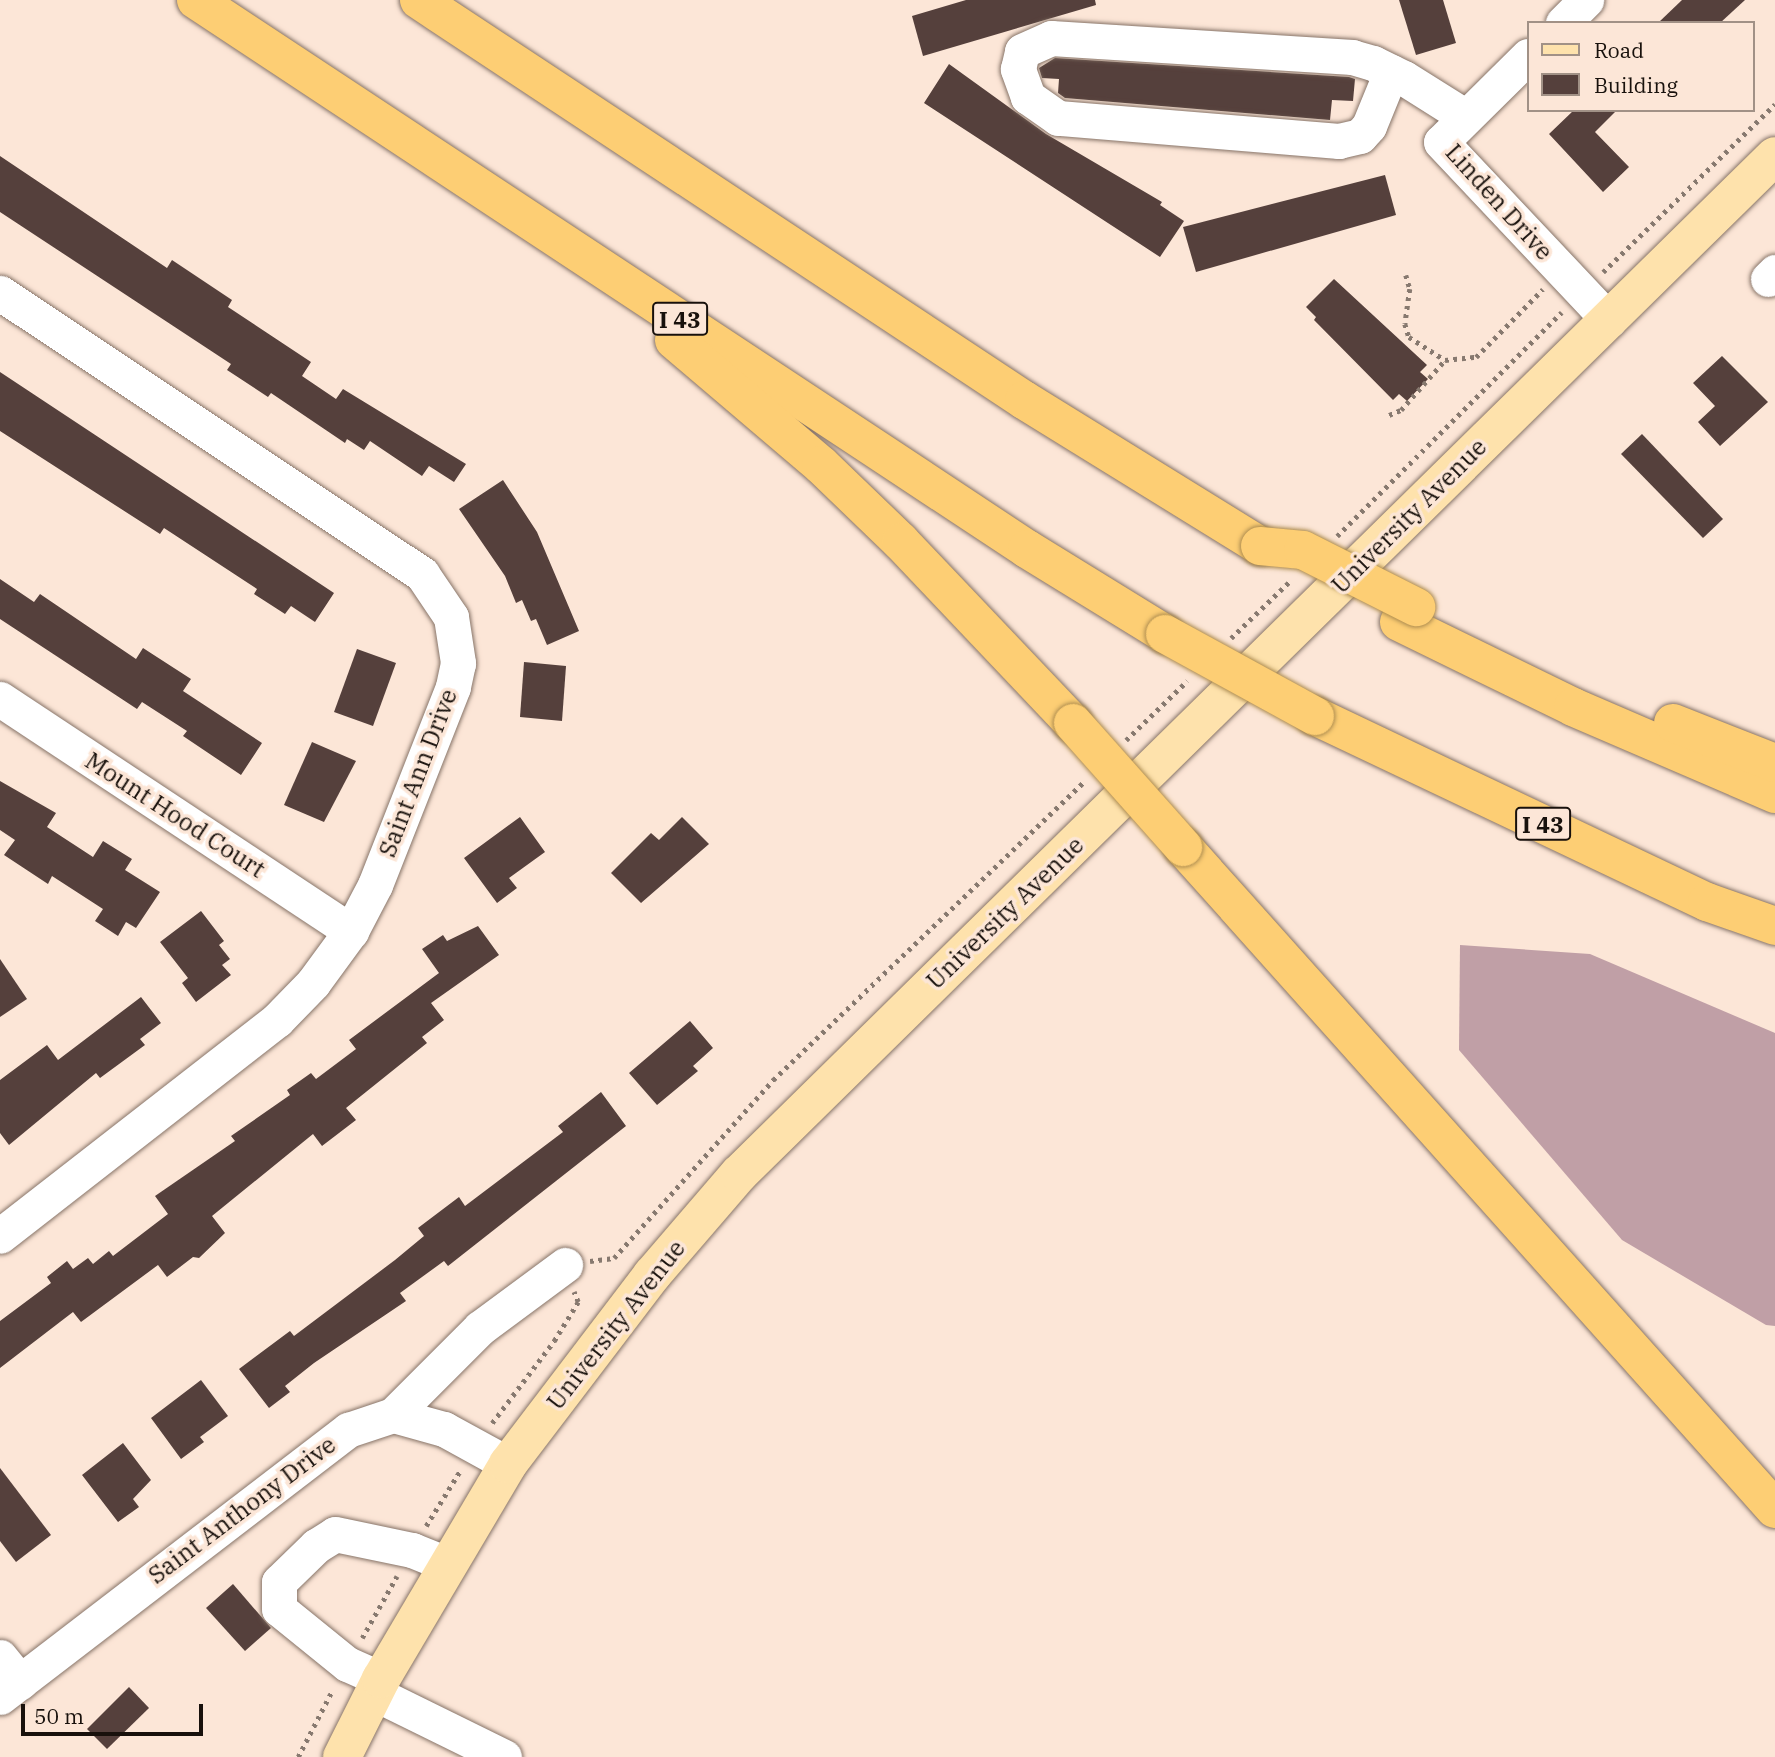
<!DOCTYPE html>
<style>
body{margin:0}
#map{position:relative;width:1775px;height:1757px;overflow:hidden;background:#fce6d7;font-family:"IBM Plex Serif",serif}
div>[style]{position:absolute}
.forest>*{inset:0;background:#c09fa6}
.building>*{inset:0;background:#55403c}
.path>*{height:4.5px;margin-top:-2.25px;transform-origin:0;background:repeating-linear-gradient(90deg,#87796f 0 3.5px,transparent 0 8.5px)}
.roads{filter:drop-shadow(0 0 2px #877468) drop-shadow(0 0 2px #877468)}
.minor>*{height:35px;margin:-17.5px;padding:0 17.5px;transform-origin:17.5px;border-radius:17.5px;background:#fff}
.major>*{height:38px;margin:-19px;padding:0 19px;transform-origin:19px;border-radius:19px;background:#fee2ac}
.highway>*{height:38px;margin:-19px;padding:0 19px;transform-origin:19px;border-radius:19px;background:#fdce74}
.bridges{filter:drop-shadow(0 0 2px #ad8c50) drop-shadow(0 0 2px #ad8c50)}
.highway-bridge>*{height:38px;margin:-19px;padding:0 19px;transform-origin:19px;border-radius:19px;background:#fdce74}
span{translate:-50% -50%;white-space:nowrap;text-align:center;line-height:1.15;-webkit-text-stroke:7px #fce6d7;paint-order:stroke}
.shield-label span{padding:2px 5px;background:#fce6d7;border:2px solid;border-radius:5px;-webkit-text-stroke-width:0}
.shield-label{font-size:23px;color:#18110c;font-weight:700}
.street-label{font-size:24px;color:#18110c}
.legend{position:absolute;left:1527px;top:21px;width:228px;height:91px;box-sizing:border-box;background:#fce6d7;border:2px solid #a19186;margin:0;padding:9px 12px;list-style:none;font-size:21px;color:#18110c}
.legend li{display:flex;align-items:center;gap:14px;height:35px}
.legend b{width:35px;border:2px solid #a19186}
.scale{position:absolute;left:21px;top:1704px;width:182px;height:32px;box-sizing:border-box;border:4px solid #18110c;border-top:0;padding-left:9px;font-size:21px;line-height:24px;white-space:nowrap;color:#18110c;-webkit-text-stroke:5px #fce6d7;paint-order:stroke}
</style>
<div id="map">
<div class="forest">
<div style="clip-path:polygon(1460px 945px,1590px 954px,1775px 1033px,1775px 1326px,1766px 1325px,1622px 1240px,1459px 1050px)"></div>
</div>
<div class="building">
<div style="clip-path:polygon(966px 0,1095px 0,1096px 5px,923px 56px,912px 16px)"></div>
<div style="clip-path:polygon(1399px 0,1443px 0,1456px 43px,1416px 55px)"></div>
<div style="clip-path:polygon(1682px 0,1745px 0,1720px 23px,1658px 23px)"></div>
<div style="clip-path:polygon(1055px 58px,1349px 77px,1355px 79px,1353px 101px,1332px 100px,1330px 120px,1065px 98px,1058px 93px,1059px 79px,1042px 78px,1039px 68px)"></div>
<div style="clip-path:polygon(949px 64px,1046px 134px,1162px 202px,1160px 205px,1184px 221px,1160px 257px,924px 103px)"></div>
<div style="clip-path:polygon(1574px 110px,1617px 110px,1595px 132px,1629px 167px,1603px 192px,1549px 134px)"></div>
<div style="clip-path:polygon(0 156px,167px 268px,172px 260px,232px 300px,228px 307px,311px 362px,302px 376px,336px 399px,343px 389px,466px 464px,454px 482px,429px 466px,422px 476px,370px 441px,364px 450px,347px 439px,345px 443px,271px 393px,268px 397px,227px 370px,231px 364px,0 212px)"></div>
<div style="clip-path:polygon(1385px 175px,1396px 215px,1196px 272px,1183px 227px)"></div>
<div style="clip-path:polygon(1334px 279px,1427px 365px,1420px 372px,1428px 379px,1407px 401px,1399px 394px,1393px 400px,1314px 320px,1316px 317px,1306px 307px)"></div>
<div style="clip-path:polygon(1722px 356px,1768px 402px,1720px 446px,1698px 422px,1715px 406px,1693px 383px)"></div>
<div style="clip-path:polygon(0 372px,334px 593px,315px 622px,291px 606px,285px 614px,254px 594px,257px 589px,164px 528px,160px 534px,0 431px)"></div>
<div style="clip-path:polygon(1642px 434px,1723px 519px,1703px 538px,1621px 454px)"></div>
<div style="clip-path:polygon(503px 480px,537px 532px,579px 631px,547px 645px,536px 619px,531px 621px,522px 600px,516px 603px,505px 576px,459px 509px)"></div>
<div style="clip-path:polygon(0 579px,34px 602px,40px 594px,136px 659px,143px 648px,191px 679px,183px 691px,262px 743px,241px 775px,183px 736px,187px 731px,142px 702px,137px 709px,0 619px)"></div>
<div style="clip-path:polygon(357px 649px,396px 663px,373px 726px,334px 712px)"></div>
<div style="clip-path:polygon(524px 662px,566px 666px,562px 721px,520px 717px)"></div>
<div style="clip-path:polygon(312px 742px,356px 761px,324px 822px,284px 805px)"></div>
<div style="clip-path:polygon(0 781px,56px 813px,47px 827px,93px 857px,103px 841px,132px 859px,125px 870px,160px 892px,136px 928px,126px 922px,118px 936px,95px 921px,103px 909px,52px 876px,48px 884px,4px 855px,15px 840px,0 830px)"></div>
<div style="clip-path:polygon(520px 817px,545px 852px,509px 878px,517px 888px,497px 903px,464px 858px)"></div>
<div style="clip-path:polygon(682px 817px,709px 844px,641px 903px,611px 873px,651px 833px,659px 840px)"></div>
<div style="clip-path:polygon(201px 911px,224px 941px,219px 945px,230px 959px,222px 965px,231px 975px,196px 1002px,182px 983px,188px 978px,160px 942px)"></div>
<div style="clip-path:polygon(478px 926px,499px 955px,431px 1003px,444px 1020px,422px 1037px,427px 1043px,346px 1108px,356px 1120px,322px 1146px,313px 1134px,212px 1216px,225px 1233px,199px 1258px,193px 1257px,167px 1277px,158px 1265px,81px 1322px,73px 1312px,0 1368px,0 1321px,51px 1283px,47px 1277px,67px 1261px,73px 1269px,88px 1258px,93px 1264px,109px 1251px,113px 1256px,168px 1214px,155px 1196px,235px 1141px,231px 1136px,290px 1095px,287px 1090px,311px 1073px,316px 1079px,356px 1049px,349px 1040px,439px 973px,422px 949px,443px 935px,447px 941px)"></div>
<div style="clip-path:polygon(0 959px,27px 999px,0 1017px)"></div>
<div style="clip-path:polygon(141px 997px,161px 1023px,140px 1039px,145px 1045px,100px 1078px,96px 1073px,9px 1145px,0 1133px,0 1080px,47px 1045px,58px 1060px)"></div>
<div style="clip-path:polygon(690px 1021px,713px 1048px,693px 1066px,698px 1071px,657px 1105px,629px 1073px)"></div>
<div style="clip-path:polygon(601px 1092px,626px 1126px,448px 1266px,444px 1261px,400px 1293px,406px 1301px,314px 1363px,285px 1386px,290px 1392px,269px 1408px,239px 1369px,290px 1331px,294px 1336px,395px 1260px,424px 1236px,418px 1228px,459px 1197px,465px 1206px,563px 1132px,558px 1126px)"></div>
<div style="clip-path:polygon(201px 1380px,228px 1416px,200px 1437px,204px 1442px,181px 1459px,151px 1418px)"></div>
<div style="clip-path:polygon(123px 1443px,151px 1480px,133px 1499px,139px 1507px,118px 1522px,82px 1475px)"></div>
<div style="clip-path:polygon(0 1468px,51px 1535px,16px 1562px,0 1541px)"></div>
<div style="clip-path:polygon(233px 1584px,271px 1628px,245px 1651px,206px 1608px)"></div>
<div style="clip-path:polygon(129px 1687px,149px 1708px,107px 1749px,87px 1729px)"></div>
</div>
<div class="path">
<div style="left:1603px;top:272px;width:240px;rotate:-44.3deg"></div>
<div style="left:1406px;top:275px;width:15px;rotate:74deg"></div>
<div style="left:1410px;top:289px;width:35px;rotate:98deg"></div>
<div style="left:1405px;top:324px;width:14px;rotate:73deg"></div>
<div style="left:1409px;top:337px;width:43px;rotate:32.6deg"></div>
<div style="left:1445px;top:360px;width:31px;rotate:-6deg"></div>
<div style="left:1476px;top:357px;width:95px;rotate:-45.4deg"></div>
<div style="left:1389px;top:415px;width:13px;rotate:-23deg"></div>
<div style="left:1401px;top:410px;width:67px;rotate:-48.7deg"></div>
<div style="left:1337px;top:536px;width:317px;rotate:-44.9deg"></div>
<div style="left:1231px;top:638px;width:82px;rotate:-44deg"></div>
<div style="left:1126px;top:740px;width:85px;rotate:-44deg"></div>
<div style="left:590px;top:1261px;width:24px;rotate:-7deg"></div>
<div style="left:614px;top:1258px;width:239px;rotate:-48.2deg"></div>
<div style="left:773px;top:1080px;width:432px;rotate:-43.8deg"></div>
<div style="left:492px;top:1423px;width:103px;rotate:-52.9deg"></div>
<div style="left:554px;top:1341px;width:46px;rotate:-58.4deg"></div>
<div style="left:578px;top:1302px;width:11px;rotate:-112deg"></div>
<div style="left:426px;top:1526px;width:65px;rotate:-58.3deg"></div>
<div style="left:362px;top:1638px;width:71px;rotate:-60.6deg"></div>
<div style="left:298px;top:1757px;width:76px;rotate:-62.8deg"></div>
</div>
<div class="roads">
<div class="minor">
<div style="left:1563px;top:23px;width:33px;rotate:-45deg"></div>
<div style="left:1528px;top:56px;width:122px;rotate:135.3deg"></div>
<div style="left:1441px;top:142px;width:245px;rotate:46.7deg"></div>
<div style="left:1391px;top:72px;width:58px;rotate:112.2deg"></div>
<div style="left:1369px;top:126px;width:13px;rotate:132deg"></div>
<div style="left:1360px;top:136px;width:22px;rotate:167deg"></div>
<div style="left:1339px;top:141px;width:282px;rotate:-175.3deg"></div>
<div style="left:1058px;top:118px;width:37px;rotate:-145deg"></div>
<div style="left:1028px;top:97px;width:30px;rotate:-110deg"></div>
<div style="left:1018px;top:69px;width:18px;rotate:-77deg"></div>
<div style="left:1022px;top:51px;width:32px;rotate:-24deg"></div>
<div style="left:1051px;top:38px;width:302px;rotate:3.6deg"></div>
<div style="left:1352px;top:57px;width:22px;rotate:16deg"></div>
<div style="left:1373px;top:63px;width:34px;rotate:26deg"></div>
<div style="left:1404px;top:78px;width:73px;rotate:32.2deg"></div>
<div style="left:1768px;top:279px;width:10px;rotate:-45deg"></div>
<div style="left:0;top:293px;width:507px;rotate:33.66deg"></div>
<div style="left:422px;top:574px;width:52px;rotate:56deg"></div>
<div style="left:451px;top:617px;width:47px;rotate:81.3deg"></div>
<div style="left:458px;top:663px;width:25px;rotate:102deg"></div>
<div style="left:453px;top:687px;width:213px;rotate:111.5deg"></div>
<div style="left:375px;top:885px;width:52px;rotate:117.6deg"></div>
<div style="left:351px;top:931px;width:64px;rotate:126.2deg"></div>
<div style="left:313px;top:983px;width:52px;rotate:134.2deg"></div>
<div style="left:277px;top:1020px;width:351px;rotate:142.1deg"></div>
<div style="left:0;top:699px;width:421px;rotate:33.5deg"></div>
<div style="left:393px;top:1415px;width:123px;rotate:-45deg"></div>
<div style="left:480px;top:1328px;width:106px;rotate:-36.5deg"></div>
<div style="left:0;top:1657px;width:32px;rotate:51deg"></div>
<div style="left:381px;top:1679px;width:37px;rotate:-156deg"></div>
<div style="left:347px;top:1664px;width:87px;rotate:-141deg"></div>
<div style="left:279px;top:1609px;width:27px;rotate:-90deg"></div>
<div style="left:279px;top:1582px;width:52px;rotate:-44.2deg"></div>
<div style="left:316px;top:1546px;width:22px;rotate:-32deg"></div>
<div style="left:335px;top:1534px;width:79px;rotate:11.7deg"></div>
<div style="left:412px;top:1550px;width:38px;rotate:22deg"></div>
<div style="left:374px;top:1693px;width:145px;rotate:26.2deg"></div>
<div style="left:0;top:1697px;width:439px;rotate:-37.5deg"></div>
<div style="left:348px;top:1430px;width:47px;rotate:-18.4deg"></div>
<div style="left:393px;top:1415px;width:53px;rotate:15.4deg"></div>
<div style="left:444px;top:1429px;width:73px;rotate:28.7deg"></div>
</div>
<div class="major">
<div style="left:342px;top:1757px;width:87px;rotate:-63.4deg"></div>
<div style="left:381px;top:1679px;width:250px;rotate:-59.4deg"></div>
<div style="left:508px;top:1464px;width:238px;rotate:-52.7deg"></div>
<div style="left:652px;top:1275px;width:133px;rotate:-49.3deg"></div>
<div style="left:739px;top:1174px;width:1452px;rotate:-44.5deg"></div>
</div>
<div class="highway">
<div style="left:196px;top:0;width:996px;rotate:33.45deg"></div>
<div style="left:1027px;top:549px;width:162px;rotate:31.6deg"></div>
<div style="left:419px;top:0;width:725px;rotate:33.47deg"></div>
<div style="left:1024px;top:400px;width:278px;rotate:31.7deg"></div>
<div style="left:674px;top:340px;width:193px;rotate:40.4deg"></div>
<div style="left:821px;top:465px;width:111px;rotate:43.9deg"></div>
<div style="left:901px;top:542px;width:250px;rotate:46.5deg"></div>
<div style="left:1399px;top:622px;width:194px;rotate:26deg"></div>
<div style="left:1573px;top:707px;width:220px;rotate:23.3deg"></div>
<div style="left:1315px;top:716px;width:434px;rotate:25.4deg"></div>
<div style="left:1707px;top:902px;width:72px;rotate:19.4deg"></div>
<div style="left:1673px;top:723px;width:110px;rotate:21.4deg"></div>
<div style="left:1183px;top:847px;width:888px;rotate:48.2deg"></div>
</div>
</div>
<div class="bridges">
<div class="highway-bridge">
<div style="left:1260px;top:546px;width:43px;rotate:5.3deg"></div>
<div style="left:1303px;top:550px;width:127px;rotate:26.8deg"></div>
<div style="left:1165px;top:634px;width:171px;rotate:28.7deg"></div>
<div style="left:1073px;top:723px;width:166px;rotate:48.4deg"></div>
</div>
</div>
<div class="shield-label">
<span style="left:680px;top:319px">I 43</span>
<span style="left:1543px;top:824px">I 43</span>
</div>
<div class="street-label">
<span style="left:1499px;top:202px;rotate:48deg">Linden Drive</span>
<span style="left:1409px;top:516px;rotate:-45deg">University Avenue</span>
<span style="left:418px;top:773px;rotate:-69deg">Saint Ann Drive</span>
<span style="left:175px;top:815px;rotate:33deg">Mount Hood Court</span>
<span style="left:1005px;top:913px;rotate:-44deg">University Avenue</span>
<span style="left:616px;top:1325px;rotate:-52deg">University Avenue</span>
<span style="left:242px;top:1510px;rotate:-37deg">Saint Anthony Drive</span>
</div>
<ul class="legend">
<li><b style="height:9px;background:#fee2ac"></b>Road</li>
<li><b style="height:19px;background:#55403c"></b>Building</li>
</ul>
<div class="scale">50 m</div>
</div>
